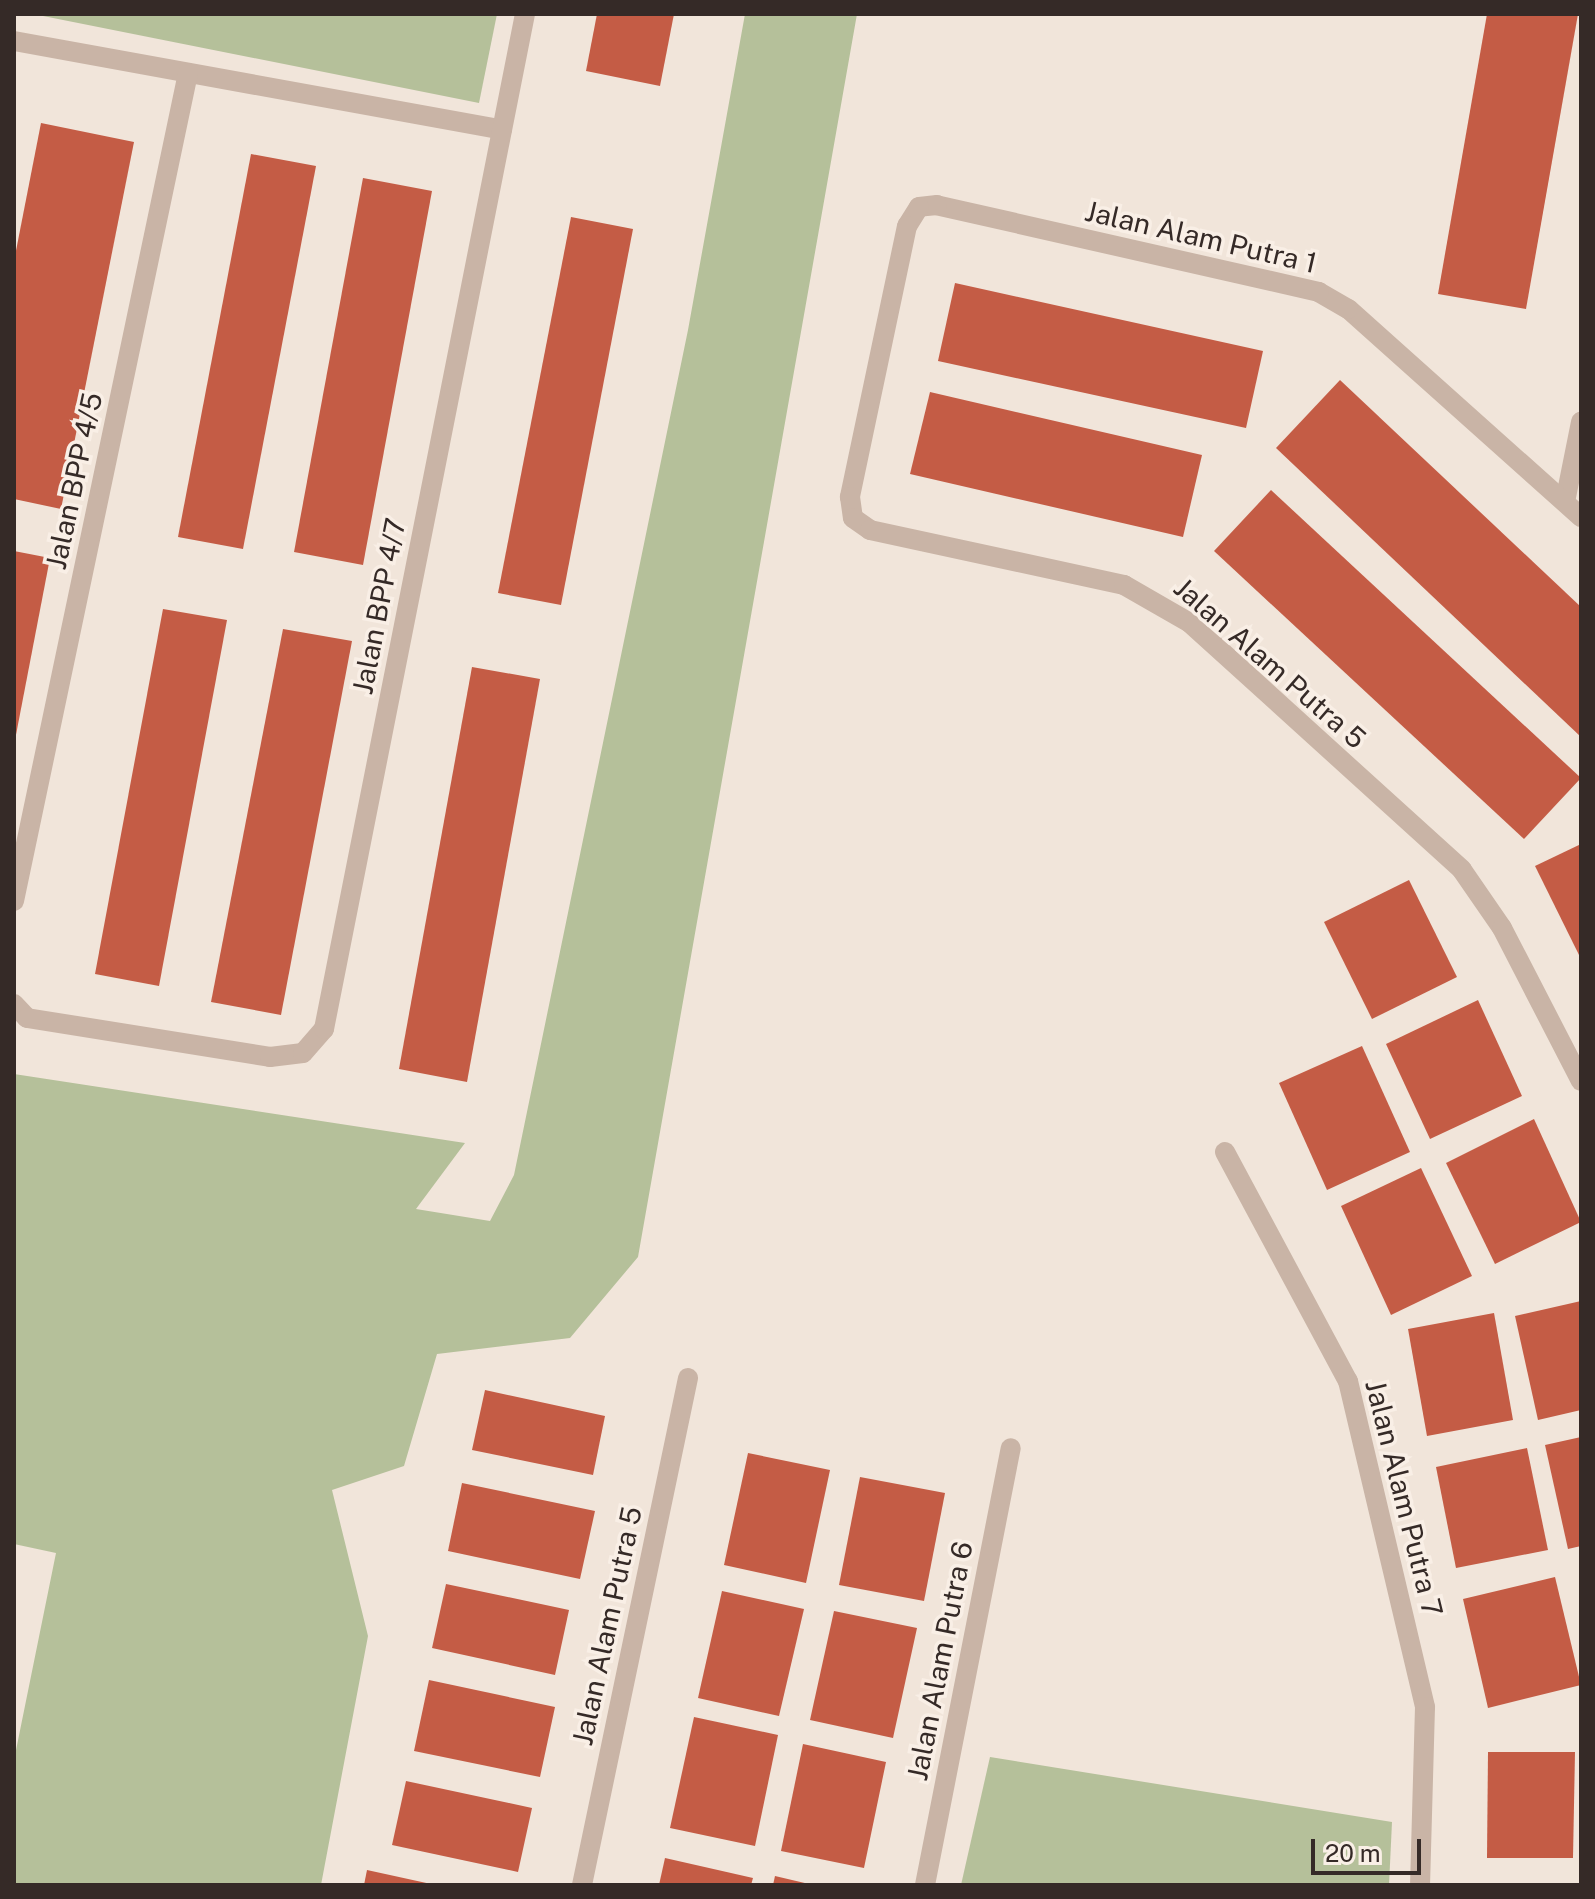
<!DOCTYPE html>
<style>
body{margin:0}
#map{position:relative;width:1595px;height:1899px;overflow:hidden;background:#f1e5da;font-family:"Public Sans",sans-serif}
div>[style]{position:absolute}
.green>*{inset:0;background:#b5c09a}
.building>*{inset:0;background:#c45c45}
.minor>*{height:20px;margin:-10px;padding:0 10px;transform-origin:10px;border-radius:10px;background:#c9b4a6}
span{translate:-50% -50%;white-space:nowrap;text-align:center;line-height:1.15;-webkit-text-stroke:7px #f9efe6;paint-order:stroke}
.street-label{font-size:28px;color:#352a27}
.frame{position:absolute;inset:0;border:16px solid #352a27;pointer-events:none}
.scale{position:absolute;left:1311px;top:1839px;width:110px;height:36px;box-sizing:border-box;border:4px solid #352a27;border-top:0;padding-left:10px;font-size:24px;line-height:28px;white-space:nowrap;color:#352a27;-webkit-text-stroke:6px #f9efe6;paint-order:stroke}
</style>
<div id="map">
<div class="green">
<div style="clip-path:polygon(33px 14px,497px 14px,479px 103px)"></div>
<div style="clip-path:polygon(745px 14px,857px 14px,638px 1257px,570px 1338px,437px 1354px,404px 1466px,332px 1490px,368px 1636px,321px 1885px,14px 1885px,14px 1760px,56px 1553px,14px 1544px,14px 1074px,465px 1143px,416px 1209px,490px 1221px,514px 1175px,688px 330px)"></div>
<div style="clip-path:polygon(990px 1757px,1392px 1822px,1389px 1885px,961px 1885px)"></div>
</div>
<div class="building">
<div style="clip-path:polygon(597px 14px,674px 14px,660px 86px,586px 71px)"></div>
<div style="clip-path:polygon(1487px 14px,1578px 14px,1526px 309px,1438px 294px)"></div>
<div style="clip-path:polygon(41px 123px,134px 142px,61px 509px,14px 499px,14px 261px)"></div>
<div style="clip-path:polygon(251px 154px,316px 166px,243px 549px,178px 537px)"></div>
<div style="clip-path:polygon(363px 178px,432px 191px,363px 565px,294px 552px)"></div>
<div style="clip-path:polygon(571px 217px,633px 229px,561px 605px,498px 593px)"></div>
<div style="clip-path:polygon(955px 283px,1263px 351px,1246px 428px,938px 361px)"></div>
<div style="clip-path:polygon(1340px 380px,1581px 607px,1581px 737px,1276px 448px)"></div>
<div style="clip-path:polygon(930px 392px,1202px 455px,1183px 537px,910px 474px)"></div>
<div style="clip-path:polygon(1271px 490px,1581px 778px,1524px 839px,1214px 551px)"></div>
<div style="clip-path:polygon(14px 551px,50px 558px,15px 740px,14px 740px)"></div>
<div style="clip-path:polygon(163px 609px,227px 620px,159px 986px,95px 974px)"></div>
<div style="clip-path:polygon(283px 629px,352px 641px,281px 1015px,211px 1002px)"></div>
<div style="clip-path:polygon(472px 667px,540px 679px,467px 1082px,399px 1069px)"></div>
<div style="clip-path:polygon(1581px 844px,1581px 959px,1535px 866px)"></div>
<div style="clip-path:polygon(1409px 880px,1457px 977px,1372px 1019px,1324px 922px)"></div>
<div style="clip-path:polygon(1478px 1000px,1522px 1096px,1430px 1139px,1386px 1044px)"></div>
<div style="clip-path:polygon(1362px 1046px,1410px 1152px,1327px 1190px,1279px 1083px)"></div>
<div style="clip-path:polygon(1534px 1119px,1581px 1222px,1495px 1264px,1446px 1163px)"></div>
<div style="clip-path:polygon(1421px 1168px,1472px 1276px,1391px 1315px,1341px 1206px)"></div>
<div style="clip-path:polygon(1581px 1301px,1581px 1410px,1538px 1420px,1515px 1316px)"></div>
<div style="clip-path:polygon(1494px 1313px,1513px 1420px,1427px 1436px,1408px 1329px)"></div>
<div style="clip-path:polygon(485px 1390px,605px 1416px,593px 1475px,472px 1450px)"></div>
<div style="clip-path:polygon(1581px 1437px,1581px 1546px,1568px 1549px,1545px 1445px)"></div>
<div style="clip-path:polygon(1527px 1448px,1548px 1550px,1456px 1568px,1436px 1467px)"></div>
<div style="clip-path:polygon(748px 1453px,830px 1470px,806px 1583px,724px 1565px)"></div>
<div style="clip-path:polygon(860px 1477px,945px 1493px,924px 1601px,839px 1585px)"></div>
<div style="clip-path:polygon(462px 1483px,595px 1511px,580px 1579px,448px 1551px)"></div>
<div style="clip-path:polygon(1555px 1577px,1581px 1685px,1488px 1708px,1463px 1599px)"></div>
<div style="clip-path:polygon(446px 1584px,569px 1610px,555px 1675px,432px 1648px)"></div>
<div style="clip-path:polygon(722px 1591px,804px 1609px,779px 1716px,698px 1698px)"></div>
<div style="clip-path:polygon(834px 1611px,917px 1628px,893px 1738px,810px 1720px)"></div>
<div style="clip-path:polygon(429px 1680px,555px 1707px,540px 1777px,414px 1751px)"></div>
<div style="clip-path:polygon(694px 1717px,778px 1735px,755px 1846px,670px 1828px)"></div>
<div style="clip-path:polygon(803px 1744px,886px 1762px,864px 1868px,781px 1851px)"></div>
<div style="clip-path:polygon(1488px 1752px,1575px 1752px,1573px 1858px,1487px 1858px)"></div>
<div style="clip-path:polygon(406px 1781px,532px 1808px,518px 1872px,392px 1845px)"></div>
<div style="clip-path:polygon(665px 1858px,753px 1878px,751px 1885px,659px 1885px)"></div>
<div style="clip-path:polygon(367px 1870px,431px 1884px,431px 1885px,364px 1885px)"></div>
<div style="clip-path:polygon(775px 1876px,809px 1884px,809px 1885px,773px 1885px)"></div>
</div>
<div class="minor">
<div style="left:14px;top:41px;width:496px;rotate:10.3deg"></div>
<div style="left:1565px;top:502px;width:82px;rotate:-78.7deg"></div>
<div style="left:1581px;top:517px;width:312px;rotate:-138.2deg"></div>
<div style="left:1348px;top:309px;width:34px;rotate:-150deg"></div>
<div style="left:1319px;top:292px;width:392px;rotate:-167.2deg"></div>
<div style="left:937px;top:205px;width:18px;rotate:174deg"></div>
<div style="left:919px;top:207px;width:22px;rotate:122deg"></div>
<div style="left:907px;top:226px;width:277px;rotate:101.9deg"></div>
<div style="left:850px;top:497px;width:21px;rotate:82deg"></div>
<div style="left:853px;top:518px;width:21px;rotate:35deg"></div>
<div style="left:870px;top:530px;width:260px;rotate:12.2deg"></div>
<div style="left:1124px;top:585px;width:76px;rotate:29.9deg"></div>
<div style="left:1190px;top:623px;width:367px;rotate:42.2deg"></div>
<div style="left:1462px;top:870px;width:70px;rotate:55.4deg"></div>
<div style="left:1502px;top:928px;width:172px;rotate:62.7deg"></div>
<div style="left:14px;top:901px;width:846px;rotate:-78.13deg"></div>
<div style="left:14px;top:1004px;width:19px;rotate:47deg"></div>
<div style="left:27px;top:1018px;width:246px;rotate:9.1deg"></div>
<div style="left:270px;top:1057px;width:33px;rotate:-7deg"></div>
<div style="left:303px;top:1053px;width:32px;rotate:-49deg"></div>
<div style="left:324px;top:1029px;width:1035px;rotate:-78.8deg"></div>
<div style="left:1225px;top:1152px;width:260px;rotate:61.8deg"></div>
<div style="left:1348px;top:1381px;width:335px;rotate:76.7deg"></div>
<div style="left:1425px;top:1707px;width:178px;rotate:91.6deg"></div>
<div style="left:582px;top:1885px;width:518px;rotate:-78.19deg"></div>
<div style="left:925px;top:1885px;width:445px;rotate:-78.9deg"></div>
</div>
<div class="street-label">
<span style="left:1201px;top:237px;rotate:13deg">Jalan Alam Putra 1</span>
<span style="left:74px;top:481px;rotate:-78deg">Jalan BPP 4/5</span>
<span style="left:379px;top:606px;rotate:-79deg">Jalan BPP 4/7</span>
<span style="left:1270px;top:663px;rotate:41deg">Jalan Alam Putra 5</span>
<span style="left:1404px;top:1498px;rotate:76deg">Jalan Alam Putra 7</span>
<span style="left:607px;top:1626px;rotate:-78deg">Jalan Alam Putra 5</span>
<span style="left:940px;top:1661px;rotate:-79deg">Jalan Alam Putra 6</span>
</div>
<div class="frame"></div>
<div class="scale">20 m</div>
</div>
